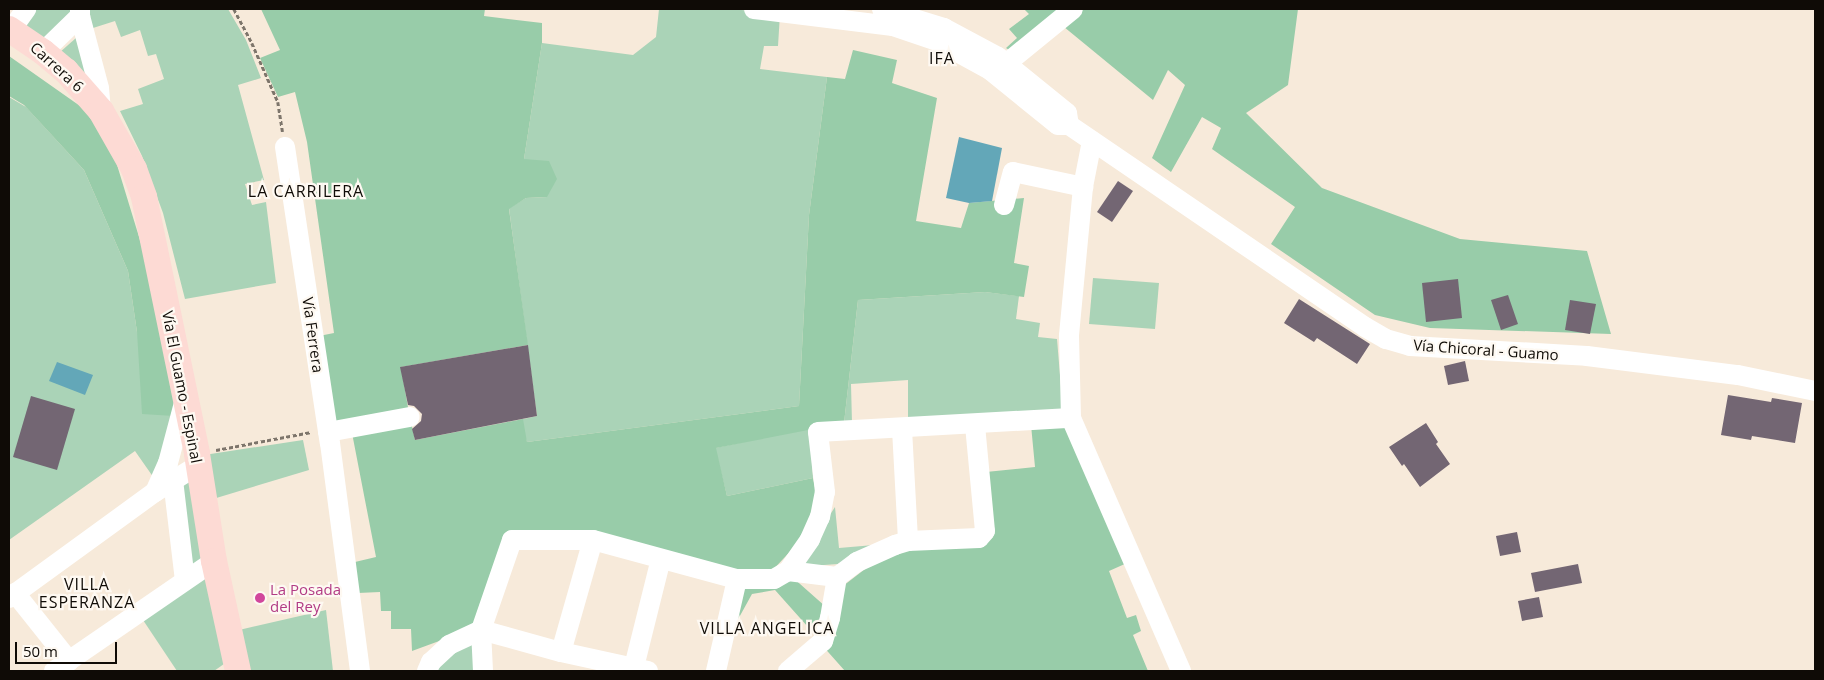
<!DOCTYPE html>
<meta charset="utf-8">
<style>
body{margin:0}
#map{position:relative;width:1824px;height:680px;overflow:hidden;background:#f7eada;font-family:"Open Sans",sans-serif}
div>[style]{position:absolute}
.green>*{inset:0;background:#aad3b7}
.forest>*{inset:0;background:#98cca9}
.water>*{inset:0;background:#63a7b8}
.building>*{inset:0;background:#736673}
.path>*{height:2.5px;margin-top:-1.25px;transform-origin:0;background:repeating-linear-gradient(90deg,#7d756b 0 4px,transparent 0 6.5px)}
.minor>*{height:20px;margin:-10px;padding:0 10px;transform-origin:10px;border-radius:10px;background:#fff}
.major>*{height:26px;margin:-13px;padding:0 13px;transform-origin:13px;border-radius:13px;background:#fddad4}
.dots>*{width:14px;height:14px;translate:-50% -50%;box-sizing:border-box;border:2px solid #fef9f2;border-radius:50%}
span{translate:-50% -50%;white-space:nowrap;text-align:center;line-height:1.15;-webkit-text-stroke:4.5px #fef9f2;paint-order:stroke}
.street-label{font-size:15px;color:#0f0b06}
.hotel-label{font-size:15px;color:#b23c85}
.left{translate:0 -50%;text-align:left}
.neighbourhood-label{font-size:16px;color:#0f0b06;letter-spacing:1px}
.frame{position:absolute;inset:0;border:10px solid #0f0b06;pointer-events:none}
.scale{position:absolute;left:15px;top:642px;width:102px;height:22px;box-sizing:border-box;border:2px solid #0f0b06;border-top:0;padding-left:6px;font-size:15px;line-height:18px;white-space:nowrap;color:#0f0b06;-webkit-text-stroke:4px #fef9f2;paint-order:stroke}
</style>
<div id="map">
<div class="green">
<div style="clip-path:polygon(33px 9px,75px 9px,45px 41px,23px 23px)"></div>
<div style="clip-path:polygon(87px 9px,228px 9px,246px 40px,261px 78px,238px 85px,264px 180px,245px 184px,252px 205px,266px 202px,276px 283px,185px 299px,163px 213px,142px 156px,120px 111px,143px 104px,138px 89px,164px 79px,156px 54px,148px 56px,140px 30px,121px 37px,115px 21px,93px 28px)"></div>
<div style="clip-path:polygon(659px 9px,732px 9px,780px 14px,778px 46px,764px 46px,760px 69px,827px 77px,809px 215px,799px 406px,527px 442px,519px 420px,537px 416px,509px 208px,526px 198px,547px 197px,524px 159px,542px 43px,633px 55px,656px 37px)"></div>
<div style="clip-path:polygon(76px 38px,87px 75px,59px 53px)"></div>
<div style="clip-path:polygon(9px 97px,26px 107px,84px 170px,128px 271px,137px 332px,174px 416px,156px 481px,135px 451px,9px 540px)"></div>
<div style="clip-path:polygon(1093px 278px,1159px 283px,1155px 329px,1089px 324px)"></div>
<div style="clip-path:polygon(985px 292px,1019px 296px,1016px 319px,1040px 323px,1038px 337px,1057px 339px,1063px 411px,908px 421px,908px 380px,851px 384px,852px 423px,844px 423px,858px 300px)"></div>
<div style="clip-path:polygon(810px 428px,813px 478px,727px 496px,715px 448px)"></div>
<div style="clip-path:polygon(303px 440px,309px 470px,213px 499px,204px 455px)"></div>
<div style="clip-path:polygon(196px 474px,209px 560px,188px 573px,180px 484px)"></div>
<div style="clip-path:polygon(835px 507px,839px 548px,874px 545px,838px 564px,796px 567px)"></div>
<div style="clip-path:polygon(210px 569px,231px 659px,214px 671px,177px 671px,139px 614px)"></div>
<div style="clip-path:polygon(326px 610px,333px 671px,245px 671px,239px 630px)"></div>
<div style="clip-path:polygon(479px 637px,478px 671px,434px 671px,438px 663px)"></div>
</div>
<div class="forest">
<div style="clip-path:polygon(261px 9px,485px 9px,484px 16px,542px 23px,542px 43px,524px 159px,549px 161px,557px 179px,547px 197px,526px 198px,509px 209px,528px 345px,401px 367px,409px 413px,331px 428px,314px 337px,334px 333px,307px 142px,295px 92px,278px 97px,260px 58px,280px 50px)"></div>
<div style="clip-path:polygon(1024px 9px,1298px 9px,1288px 85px,1246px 113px,1322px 188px,1460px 239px,1587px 251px,1611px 334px,1430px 328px,1375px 315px,1271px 244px,1295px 207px,1212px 149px,1221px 128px,1202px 117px,1171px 172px,1152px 158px,1185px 85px,1168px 70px,1153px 100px,1058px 22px,1020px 57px,1006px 48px,1017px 38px,1009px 29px,1029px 14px)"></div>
<div style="clip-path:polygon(853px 50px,897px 60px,892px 83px,937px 98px,916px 221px,961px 228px,969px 203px,1024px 198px,1014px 263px,1029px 266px,1024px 297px,985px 292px,858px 300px,844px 423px,716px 448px,727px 496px,813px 478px,817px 497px,813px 517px,800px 541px,769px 574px,511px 537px,480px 626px,412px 651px,411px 629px,391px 629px,391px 611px,381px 611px,380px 592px,358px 593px,355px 562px,376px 557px,352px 433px,411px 422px,415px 440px,523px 419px,527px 442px,799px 406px,809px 215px,827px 77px,845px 79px)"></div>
<div style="clip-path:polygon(9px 56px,90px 113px,114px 155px,154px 286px,180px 394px,174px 416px,142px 414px,137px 332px,128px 271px,84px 170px,24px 105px,9px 96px)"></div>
<div style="clip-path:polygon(1068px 423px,1127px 563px,1109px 571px,1127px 618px,1136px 615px,1141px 631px,1133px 635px,1148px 671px,845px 671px,821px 644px,843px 586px,891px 549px,980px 542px,986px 472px,1035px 467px,1031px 425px)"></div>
<div style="clip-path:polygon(791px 576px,826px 607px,816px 636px,775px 590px,752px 594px,736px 623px,743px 584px)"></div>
</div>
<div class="water">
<div style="clip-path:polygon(959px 137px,1002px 148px,992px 201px,969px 203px,946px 198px)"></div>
<div style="clip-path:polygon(57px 362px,93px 375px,85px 395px,49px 381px)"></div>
</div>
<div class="building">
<div style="clip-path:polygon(1118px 181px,1133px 191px,1112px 222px,1097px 212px)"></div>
<div style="clip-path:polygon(1458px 279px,1462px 318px,1426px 322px,1422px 283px)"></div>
<div style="clip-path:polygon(1508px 295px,1518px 324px,1501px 330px,1491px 300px)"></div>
<div style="clip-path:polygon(1299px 299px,1370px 344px,1357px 364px,1317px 338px,1314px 342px,1284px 323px)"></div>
<div style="clip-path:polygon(1570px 300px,1596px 304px,1590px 334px,1565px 330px)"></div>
<div style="clip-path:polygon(528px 345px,537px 416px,415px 440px,412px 429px,421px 421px,422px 414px,414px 406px,408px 405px,400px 367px)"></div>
<div style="clip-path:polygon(1465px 361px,1469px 381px,1448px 385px,1444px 366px)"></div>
<div style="clip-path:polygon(1728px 395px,1771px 402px,1772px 398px,1802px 403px,1795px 443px,1752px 436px,1751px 440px,1721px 435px)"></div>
<div style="clip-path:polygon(31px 396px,75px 409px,57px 470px,13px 457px)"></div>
<div style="clip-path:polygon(1426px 423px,1438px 442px,1436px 444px,1450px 464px,1420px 487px,1404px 464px,1402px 466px,1389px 447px)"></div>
<div style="clip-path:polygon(1517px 532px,1521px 552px,1500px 556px,1496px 536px)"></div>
<div style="clip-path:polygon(1578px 564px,1582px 583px,1535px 592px,1531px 573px)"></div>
<div style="clip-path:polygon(1539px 597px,1543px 617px,1522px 621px,1518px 601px)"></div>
</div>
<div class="path">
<div style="left:234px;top:9px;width:38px;rotate:62deg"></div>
<div style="left:252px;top:43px;width:64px;rotate:66.2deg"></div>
<div style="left:278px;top:102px;width:30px;rotate:81deg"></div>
<div style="left:216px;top:450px;width:97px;rotate:-10.7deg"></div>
</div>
<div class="minor">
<div style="left:80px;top:9px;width:7px;rotate:90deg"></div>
<div style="left:80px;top:16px;width:74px;rotate:75.2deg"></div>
<div style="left:99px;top:88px;width:23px;rotate:85deg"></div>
<div style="left:754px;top:9px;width:140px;rotate:7deg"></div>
<div style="left:893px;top:26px;width:46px;rotate:18.8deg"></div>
<div style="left:937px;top:41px;width:60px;rotate:28.7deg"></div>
<div style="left:990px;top:70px;width:87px;rotate:39deg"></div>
<div style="left:1058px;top:125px;width:11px"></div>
<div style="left:1069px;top:125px;width:358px;rotate:34.3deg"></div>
<div style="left:1365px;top:327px;width:24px;rotate:30deg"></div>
<div style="left:1386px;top:339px;width:25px;rotate:16deg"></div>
<div style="left:1410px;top:346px;width:177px;rotate:3.2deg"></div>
<div style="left:1587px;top:356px;width:152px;rotate:7.2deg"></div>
<div style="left:1738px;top:375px;width:79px;rotate:11.7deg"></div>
<div style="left:882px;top:9px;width:65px;rotate:17deg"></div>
<div style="left:944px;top:28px;width:61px;rotate:28.2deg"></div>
<div style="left:998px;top:57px;width:89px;rotate:39.1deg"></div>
<div style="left:1067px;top:113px;width:12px;rotate:81deg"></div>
<div style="left:11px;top:30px;width:26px;rotate:-54deg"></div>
<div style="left:43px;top:52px;width:52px;rotate:-44.2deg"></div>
<div style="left:1007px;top:63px;width:85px;rotate:-39.3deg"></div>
<div style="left:1092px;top:141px;width:47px;rotate:101.1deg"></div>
<div style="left:1083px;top:187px;width:150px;rotate:95.4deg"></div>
<div style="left:1069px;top:336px;width:82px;rotate:88.6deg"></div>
<div style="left:1071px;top:418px;width:276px;rotate:66.5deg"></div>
<div style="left:285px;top:147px;width:299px;rotate:81.4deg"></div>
<div style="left:330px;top:443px;width:230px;rotate:82.5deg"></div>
<div style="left:1004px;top:205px;width:34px;rotate:-75deg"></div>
<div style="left:1013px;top:172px;width:72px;rotate:12.1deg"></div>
<div style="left:902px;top:429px;width:112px;rotate:86.9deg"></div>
<div style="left:328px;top:432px;width:83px;rotate:-10.4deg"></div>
<div style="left:173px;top:480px;width:101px;rotate:83.2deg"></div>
<div style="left:155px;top:492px;width:32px;rotate:-66deg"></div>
<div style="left:168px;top:463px;width:66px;rotate:-75.1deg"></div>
<div style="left:788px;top:571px;width:49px;rotate:7deg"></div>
<div style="left:837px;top:577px;width:25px;rotate:-37deg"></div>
<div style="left:857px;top:562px;width:42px;rotate:-24.1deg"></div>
<div style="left:895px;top:545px;width:14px;rotate:-17deg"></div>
<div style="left:908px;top:541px;width:71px;rotate:-2.4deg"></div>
<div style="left:979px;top:538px;width:9px;rotate:-49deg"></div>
<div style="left:985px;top:531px;width:106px;rotate:-95.4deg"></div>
<div style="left:15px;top:593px;width:87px;rotate:51.5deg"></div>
<div style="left:9px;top:598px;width:180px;rotate:-36deg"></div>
<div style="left:155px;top:492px;width:51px;rotate:-32.1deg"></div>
<div style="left:561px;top:652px;width:116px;rotate:-74.1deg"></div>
<div style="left:54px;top:671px;width:194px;rotate:-34.5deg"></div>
<div style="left:427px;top:671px;width:10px;rotate:-66deg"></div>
<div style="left:431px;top:662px;width:25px;rotate:-43deg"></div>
<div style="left:449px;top:645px;width:35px;rotate:-25deg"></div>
<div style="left:481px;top:630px;width:83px;rotate:15.4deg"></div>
<div style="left:561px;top:652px;width:89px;rotate:12.3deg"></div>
<div style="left:483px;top:671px;width:41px;rotate:-92.8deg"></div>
<div style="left:481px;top:630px;width:95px;rotate:-71deg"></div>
<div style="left:512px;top:540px;width:81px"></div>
<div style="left:593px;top:540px;width:149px;rotate:15.2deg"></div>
<div style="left:737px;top:579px;width:37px"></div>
<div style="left:774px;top:579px;width:16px;rotate:-30deg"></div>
<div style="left:788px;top:571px;width:39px;rotate:-55deg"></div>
<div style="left:810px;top:539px;width:24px;rotate:-66deg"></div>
<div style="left:820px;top:517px;width:25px;rotate:-79deg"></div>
<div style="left:825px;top:492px;width:60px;rotate:-96.7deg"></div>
<div style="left:818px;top:432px;width:253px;rotate:-3.2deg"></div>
<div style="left:633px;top:671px;width:115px;rotate:-76deg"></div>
<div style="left:716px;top:671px;width:94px;rotate:-77.1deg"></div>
<div style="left:788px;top:671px;width:46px;rotate:-40.6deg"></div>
<div style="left:823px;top:641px;width:24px;rotate:-73deg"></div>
<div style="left:830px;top:618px;width:42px;rotate:-80.3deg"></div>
</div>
<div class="major">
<div style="left:9px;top:29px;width:41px;rotate:34.1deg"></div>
<div style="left:43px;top:52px;width:30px;rotate:40deg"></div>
<div style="left:66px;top:71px;width:53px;rotate:48.8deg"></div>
<div style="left:101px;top:111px;width:67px;rotate:60.4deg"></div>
<div style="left:134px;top:169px;width:30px;rotate:70deg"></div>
<div style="left:144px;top:197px;width:262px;rotate:78.3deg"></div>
<div style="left:197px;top:454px;width:108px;rotate:81deg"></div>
<div style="left:214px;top:561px;width:113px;rotate:77.7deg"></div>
</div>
<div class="dots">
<div style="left:260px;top:598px;background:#d1479c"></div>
</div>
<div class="street-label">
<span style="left:57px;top:67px;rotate:42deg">Carrera 6</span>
<span style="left:313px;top:335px;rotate:82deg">Vía Ferrera</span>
<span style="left:1486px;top:350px;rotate:4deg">Vía Chicoral - Guamo</span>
<span style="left:182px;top:387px;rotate:79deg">Vía El Guamo - Espinal</span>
</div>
<div class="hotel-label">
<span class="left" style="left:270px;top:598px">La Posada<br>del Rey</span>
</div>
<div class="neighbourhood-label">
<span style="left:942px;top:58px">IFA</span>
<span style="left:306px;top:191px">LA CARRILERA</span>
<span style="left:87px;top:593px">VILLA<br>ESPERANZA</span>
<span style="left:767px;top:628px">VILLA ANGELICA</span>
</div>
<div class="frame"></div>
<div class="scale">50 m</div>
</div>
